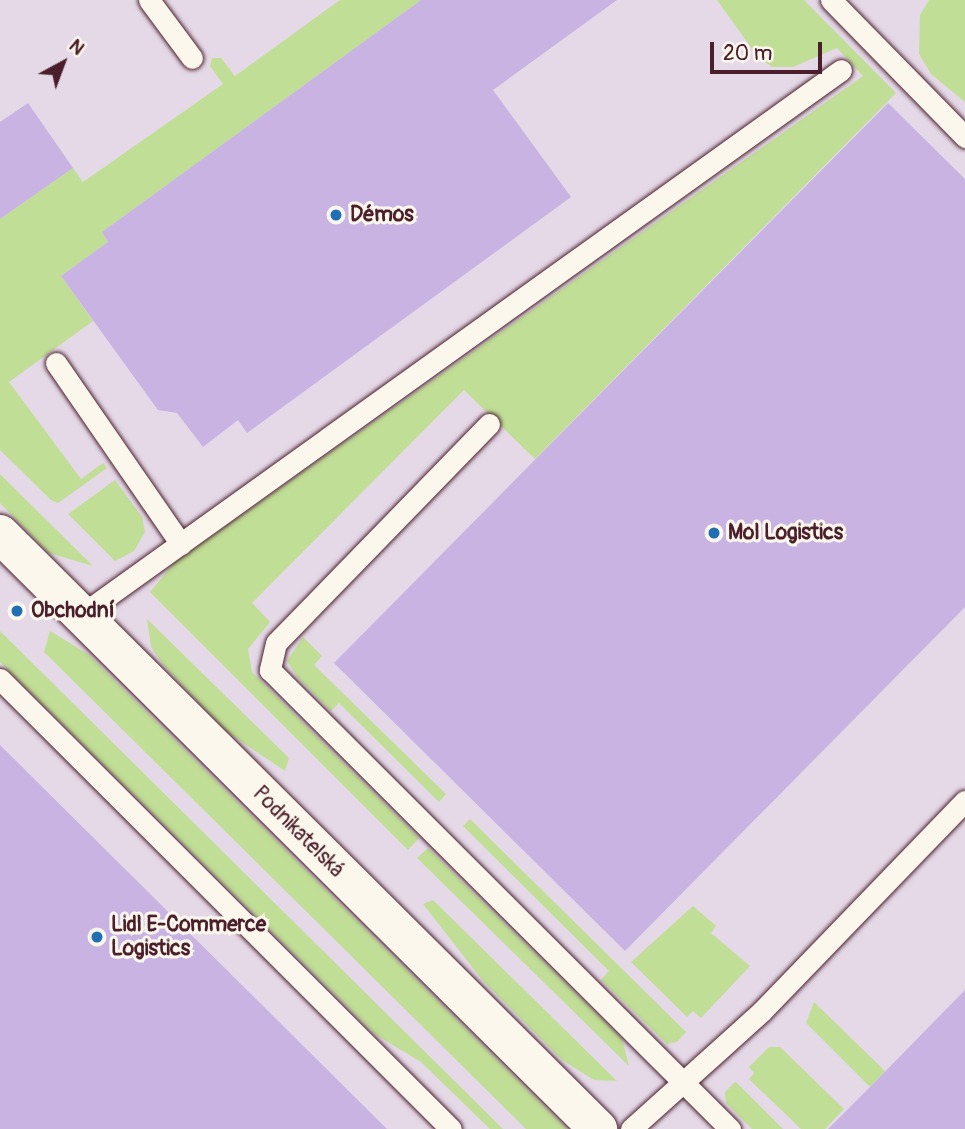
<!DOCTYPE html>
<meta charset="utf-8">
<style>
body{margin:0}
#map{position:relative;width:965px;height:1129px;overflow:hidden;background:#f1e9ea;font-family:Pangolin,sans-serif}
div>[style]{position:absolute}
.built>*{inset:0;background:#e5d9e8}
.green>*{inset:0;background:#c0de96}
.building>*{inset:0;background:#c8b3e3}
.roads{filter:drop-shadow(0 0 2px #4a1f2b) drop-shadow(0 0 2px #4a1f2b)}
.service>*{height:21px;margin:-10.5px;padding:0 10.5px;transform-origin:10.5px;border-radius:10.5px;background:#fbf7ec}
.minor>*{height:38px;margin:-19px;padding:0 19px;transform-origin:19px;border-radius:19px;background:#fbf7ec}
.dots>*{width:19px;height:19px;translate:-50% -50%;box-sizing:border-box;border:4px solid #fbf7ec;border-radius:50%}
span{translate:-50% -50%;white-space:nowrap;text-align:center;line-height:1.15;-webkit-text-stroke:6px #fbf7ec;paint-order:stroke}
.poi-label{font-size:21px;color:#4a1f2b;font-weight:700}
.left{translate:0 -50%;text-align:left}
.street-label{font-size:21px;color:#4a1f2b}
.north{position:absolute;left:28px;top:28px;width:70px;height:70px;-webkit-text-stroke:5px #fbf7ec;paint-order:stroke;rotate:41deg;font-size:19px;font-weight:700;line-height:28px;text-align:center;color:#4a1f2b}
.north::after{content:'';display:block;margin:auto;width:24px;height:32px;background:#4a1f2b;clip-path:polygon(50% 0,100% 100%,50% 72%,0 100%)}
.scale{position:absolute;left:710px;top:42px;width:112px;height:32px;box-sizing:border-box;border:4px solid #4a1f2b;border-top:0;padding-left:9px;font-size:21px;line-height:24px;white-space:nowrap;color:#4a1f2b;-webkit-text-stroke:5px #fbf7ec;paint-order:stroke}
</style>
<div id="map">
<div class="built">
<div style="clip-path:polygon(0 0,965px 0,965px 1129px,0 1129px)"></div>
</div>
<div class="green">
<div style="clip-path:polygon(340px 0,421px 0,102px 232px,108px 242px,61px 276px,93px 321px,9px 382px,81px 479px,103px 463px,107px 468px,58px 503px,51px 500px,0 450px,0 219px,73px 168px,83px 182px,223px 84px,210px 66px,212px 58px,221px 58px,235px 76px)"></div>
<div style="clip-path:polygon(717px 0,804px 0,896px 93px,535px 459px,464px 390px,252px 603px,270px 622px,248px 649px,252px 672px,419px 838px,408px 850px,150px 592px,174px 563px,863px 76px,837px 48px,793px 67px,772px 67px,757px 56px)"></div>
<div style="clip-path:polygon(929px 0,965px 0,965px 102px,931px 74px,919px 54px,920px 15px)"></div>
<div style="clip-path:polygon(0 474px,93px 566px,49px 553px,0 503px)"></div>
<div style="clip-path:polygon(115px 480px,142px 517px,145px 532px,134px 551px,115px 561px,68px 514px)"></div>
<div style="clip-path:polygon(147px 619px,289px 758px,285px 771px,227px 732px,164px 666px,151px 647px)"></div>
<div style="clip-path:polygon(0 631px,503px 1129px,490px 1129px,421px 1062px,376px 1035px,0 662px)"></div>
<div style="clip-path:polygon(50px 631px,88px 654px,567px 1129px,526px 1129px,44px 652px)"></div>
<div style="clip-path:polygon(303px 637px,322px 656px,314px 665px,446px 794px,439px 802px,339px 703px,331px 711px,298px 678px,287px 661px)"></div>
<div style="clip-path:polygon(470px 819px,686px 1032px,677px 1042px,667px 1044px,601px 980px,609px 971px,463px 826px)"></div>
<div style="clip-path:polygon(428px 848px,622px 1039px,629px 1066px,417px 858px)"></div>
<div style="clip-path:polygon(433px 900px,617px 1081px,594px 1080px,562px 1060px,483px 981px,423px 904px)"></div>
<div style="clip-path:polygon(693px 906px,716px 926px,711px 933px,750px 966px,701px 1018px,693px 1011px,687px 1017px,631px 962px)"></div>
<div style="clip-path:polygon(814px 1002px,885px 1071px,870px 1087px,806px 1023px)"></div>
<div style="clip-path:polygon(769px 1047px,780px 1047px,844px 1109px,825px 1129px,801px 1129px,749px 1079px,754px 1073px,749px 1067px)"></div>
<div style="clip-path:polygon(735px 1082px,736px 1082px,783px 1129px,752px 1129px,726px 1103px,725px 1092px)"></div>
</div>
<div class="building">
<div style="clip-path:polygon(421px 0,617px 0,493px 90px,571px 197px,247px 433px,238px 420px,203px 447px,177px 413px,158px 410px,61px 276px,108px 242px,102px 232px)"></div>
<div style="clip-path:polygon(28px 103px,73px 168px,0 219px,0 122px)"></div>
<div style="clip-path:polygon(888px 103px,965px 179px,965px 607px,625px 951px,334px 663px)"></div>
<div style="clip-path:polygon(0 745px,387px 1129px,0 1129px)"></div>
<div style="clip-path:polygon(965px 990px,965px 1129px,828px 1129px,870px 1087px)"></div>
</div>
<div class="roads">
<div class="service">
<div style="left:149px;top:0;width:72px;rotate:53.4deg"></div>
<div style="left:831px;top:0;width:192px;rotate:45.6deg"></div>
<div style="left:56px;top:363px;width:220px;rotate:55.4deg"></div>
<div style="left:489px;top:424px;width:305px;rotate:134.2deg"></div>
<div style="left:276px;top:643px;width:28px;rotate:103deg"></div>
<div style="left:270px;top:670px;width:650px;rotate:44.94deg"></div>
<div style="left:81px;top:615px;width:935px;rotate:-35.64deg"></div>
<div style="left:0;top:679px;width:637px;rotate:44.94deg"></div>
<div style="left:631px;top:1129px;width:176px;rotate:-42deg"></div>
<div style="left:762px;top:1011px;width:292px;rotate:-46deg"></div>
</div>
<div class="minor">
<div style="left:0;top:534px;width:844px;rotate:44.86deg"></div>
</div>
</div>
<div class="dots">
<div style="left:336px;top:215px;background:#1f6fb2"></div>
<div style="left:714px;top:533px;background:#1f6fb2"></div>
<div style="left:17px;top:611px;background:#1f6fb2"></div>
<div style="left:97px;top:937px;background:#1f6fb2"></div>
</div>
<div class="poi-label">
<span class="left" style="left:350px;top:215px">Démos</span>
<span class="left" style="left:728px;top:533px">Mol Logistics</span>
<span class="left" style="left:31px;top:611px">Obchodní</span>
<span class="left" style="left:111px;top:937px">Lidl E-Commerce<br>Logistics</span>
</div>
<div class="street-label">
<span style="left:298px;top:832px;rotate:45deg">Podnikatelská</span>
</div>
<div class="north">N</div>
<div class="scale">20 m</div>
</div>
